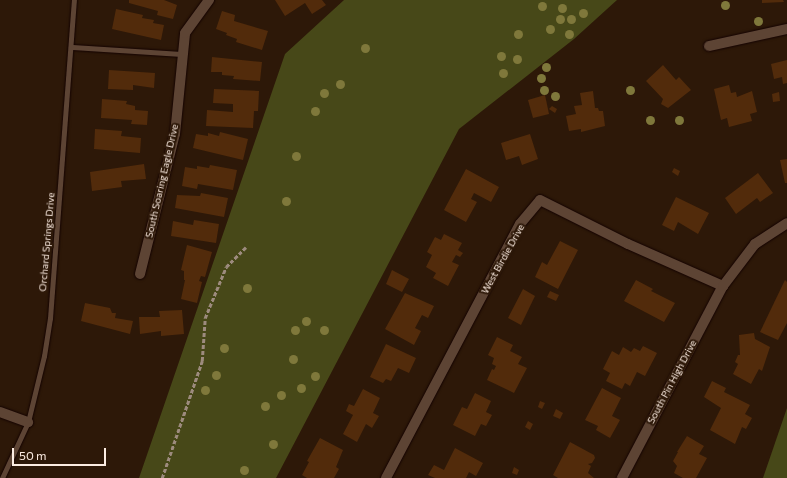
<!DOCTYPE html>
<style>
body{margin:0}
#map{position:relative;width:787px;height:478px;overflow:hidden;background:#2d1808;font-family:Commissioner,sans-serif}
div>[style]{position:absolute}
.green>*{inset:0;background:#474818}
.building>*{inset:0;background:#522b0b}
.path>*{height:2.5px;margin-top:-1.25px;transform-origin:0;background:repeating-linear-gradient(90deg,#9d8b7e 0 4px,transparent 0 6px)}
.roads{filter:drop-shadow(0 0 1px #140300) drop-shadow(0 0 1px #140300)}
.service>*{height:5px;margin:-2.5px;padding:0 2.5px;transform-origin:2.5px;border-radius:2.5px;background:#5d4434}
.minor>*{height:10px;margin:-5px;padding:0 5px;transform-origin:5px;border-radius:5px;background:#5d4434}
.trees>*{width:9px;height:9px;margin:-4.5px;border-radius:50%;background:#7f783b}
span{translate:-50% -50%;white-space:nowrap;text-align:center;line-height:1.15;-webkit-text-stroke:4px #2d1808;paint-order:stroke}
.street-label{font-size:10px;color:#fcece2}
.scale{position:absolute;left:12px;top:448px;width:94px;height:18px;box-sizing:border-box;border:2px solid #fcece2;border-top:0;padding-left:5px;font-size:12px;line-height:14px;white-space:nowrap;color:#fcece2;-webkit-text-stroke:3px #2d1808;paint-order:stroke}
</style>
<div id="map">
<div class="green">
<div style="clip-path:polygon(344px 0,617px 0,574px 39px,459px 129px,276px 478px,139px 478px,285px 54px)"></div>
<div style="clip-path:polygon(787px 408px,787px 478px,763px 478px)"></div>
</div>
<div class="building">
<div style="clip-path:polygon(129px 0,164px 0,177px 5px,173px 19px,157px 15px,158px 11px,129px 3px)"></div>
<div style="clip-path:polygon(275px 0,322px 0,326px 5px,312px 14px,305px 3px,285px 16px)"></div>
<div style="clip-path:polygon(762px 0,783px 0,784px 2px,762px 3px)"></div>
<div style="clip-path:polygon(116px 9px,143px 15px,142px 18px,154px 20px,153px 23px,164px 25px,161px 40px,112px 29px)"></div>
<div style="clip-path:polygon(222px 11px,235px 15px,234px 21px,268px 31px,262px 50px,236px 42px,237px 39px,226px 35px,227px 33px,216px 29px)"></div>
<div style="clip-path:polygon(212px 57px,262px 62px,260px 81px,233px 79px,234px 76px,222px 75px,222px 72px,211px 72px)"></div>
<div style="clip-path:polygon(787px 60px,787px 83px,783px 84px,782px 77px,774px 79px,771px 64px)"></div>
<div style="clip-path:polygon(663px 65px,676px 80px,679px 77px,691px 90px,668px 108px,661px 104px,663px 99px,646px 81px)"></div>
<div style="clip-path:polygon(109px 70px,155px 73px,154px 88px,133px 85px,133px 90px,108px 89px)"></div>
<div style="clip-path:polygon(729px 85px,731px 93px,736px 92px,737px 97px,752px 91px,757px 112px,750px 114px,752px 121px,729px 127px,727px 118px,721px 120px,714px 89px)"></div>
<div style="clip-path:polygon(214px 89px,259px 91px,258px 111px,254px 111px,253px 128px,206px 126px,207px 110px,233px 112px,233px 104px,213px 103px)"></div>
<div style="clip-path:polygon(593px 91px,595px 108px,598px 108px,599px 111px,603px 111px,605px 126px,581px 132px,581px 129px,569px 131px,566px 116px,576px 114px,574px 106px,582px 105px,580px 93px)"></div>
<div style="clip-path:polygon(779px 92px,780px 101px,773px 102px,772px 94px)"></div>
<div style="clip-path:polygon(545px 95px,549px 114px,533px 118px,528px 100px)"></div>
<div style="clip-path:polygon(102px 99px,127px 101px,126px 104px,135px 106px,135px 110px,148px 111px,147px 125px,131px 124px,132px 120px,101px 118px)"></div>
<div style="clip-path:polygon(552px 106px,557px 109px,555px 113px,549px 109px)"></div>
<div style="clip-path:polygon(95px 129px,122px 131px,121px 136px,141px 138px,140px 153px,94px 149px)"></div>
<div style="clip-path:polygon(220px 132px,248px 139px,243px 160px,193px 148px,196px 134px,208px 136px,208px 133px,219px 136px)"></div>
<div style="clip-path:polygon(530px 134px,538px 159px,522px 165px,519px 156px,506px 160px,501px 143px)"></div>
<div style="clip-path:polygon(787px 159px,787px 183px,785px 183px,780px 160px)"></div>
<div style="clip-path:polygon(144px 164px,146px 179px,121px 181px,122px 187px,92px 191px,90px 172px)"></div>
<div style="clip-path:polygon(210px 165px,237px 170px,233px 190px,198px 184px,197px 189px,182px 186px,185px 167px,197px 169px,197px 166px,209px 168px)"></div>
<div style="clip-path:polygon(674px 168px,680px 171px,678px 176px,672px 172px)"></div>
<div style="clip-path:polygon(466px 169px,499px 187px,491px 202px,474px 193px,471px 199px,477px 202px,466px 222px,444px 210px)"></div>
<div style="clip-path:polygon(758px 173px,773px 193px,760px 202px,757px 198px,736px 214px,725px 198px)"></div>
<div style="clip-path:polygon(201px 193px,228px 198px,224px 217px,175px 208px,177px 195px,200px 196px)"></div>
<div style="clip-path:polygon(676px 197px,709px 213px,698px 234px,678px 222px,674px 231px,662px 225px)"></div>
<div style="clip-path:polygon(194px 220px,219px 224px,216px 243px,171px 236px,173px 221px,193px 225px)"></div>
<div style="clip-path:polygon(444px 234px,462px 243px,458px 250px,463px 253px,460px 257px,456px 255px,452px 262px,459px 265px,448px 286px,433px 278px,436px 273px,426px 267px,432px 255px,427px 252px,435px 237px,441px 240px)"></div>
<div style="clip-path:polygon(560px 241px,578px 250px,558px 289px,535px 277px,542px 262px,547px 265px)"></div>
<div style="clip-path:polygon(187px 245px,212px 252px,205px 277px,201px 276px,199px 281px,202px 282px,197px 303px,181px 299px,185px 280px,184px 280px,184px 271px,181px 270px)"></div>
<div style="clip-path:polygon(392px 270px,409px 279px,402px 292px,386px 284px)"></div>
<div style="clip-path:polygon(636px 280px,653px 289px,651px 291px,675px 303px,664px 322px,624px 301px)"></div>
<div style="clip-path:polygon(785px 280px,787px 282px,787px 323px,778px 340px,760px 332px)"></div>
<div style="clip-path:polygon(523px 289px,535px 296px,521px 325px,508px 318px)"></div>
<div style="clip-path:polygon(550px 291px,559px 295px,556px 301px,547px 297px)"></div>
<div style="clip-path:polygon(405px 293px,434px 306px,428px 318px,422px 315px,415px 328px,421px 331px,414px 345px,385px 329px)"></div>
<div style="clip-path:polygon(85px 303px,110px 308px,112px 313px,116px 313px,115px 318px,133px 321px,130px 334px,81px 321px)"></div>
<div style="clip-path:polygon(182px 310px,184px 334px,161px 336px,161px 331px,140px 334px,139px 317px,160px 317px,159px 311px)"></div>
<div style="clip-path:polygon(754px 333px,755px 339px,770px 347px,762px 371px,759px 369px,751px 384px,733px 374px,738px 364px,735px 362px,738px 355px,740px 355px,739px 335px)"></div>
<div style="clip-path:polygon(497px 337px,513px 345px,510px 351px,522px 357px,518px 364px,527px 368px,514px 393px,487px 380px,492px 369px,494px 370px,496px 366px,492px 364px,494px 358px,488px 355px)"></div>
<div style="clip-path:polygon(386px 344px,416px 358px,409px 373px,398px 368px,391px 381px,386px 379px,383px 383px,370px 377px)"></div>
<div style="clip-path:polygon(643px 346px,657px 353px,645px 376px,637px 372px,630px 386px,625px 383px,622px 389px,606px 381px,610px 373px,603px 369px,612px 351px,619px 355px,623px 347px,631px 352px,634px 348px,640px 351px)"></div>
<div style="clip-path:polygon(712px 381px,726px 388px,724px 392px,750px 405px,745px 414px,752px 418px,746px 429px,742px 427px,735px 444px,710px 430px,721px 408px,704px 397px)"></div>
<div style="clip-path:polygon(602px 388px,621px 398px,612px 416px,620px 420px,610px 438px,596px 430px,598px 426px,585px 420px)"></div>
<div style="clip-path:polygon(363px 389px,380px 398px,373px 413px,379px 416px,372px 428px,366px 424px,357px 442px,343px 434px,353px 415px,346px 411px,349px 404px,354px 406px)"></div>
<div style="clip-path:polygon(475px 393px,491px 401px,486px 412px,492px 415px,486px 426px,481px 424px,475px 436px,453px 425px,462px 407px,467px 409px)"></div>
<div style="clip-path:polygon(540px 401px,545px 403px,542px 409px,538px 407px)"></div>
<div style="clip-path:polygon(556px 409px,563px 413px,560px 419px,553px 416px)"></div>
<div style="clip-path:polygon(528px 421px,533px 424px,530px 430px,525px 427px)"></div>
<div style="clip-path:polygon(687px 436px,704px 446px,699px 454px,707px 458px,696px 478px,683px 478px,674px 473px,677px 466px,673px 461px,678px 452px,677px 452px)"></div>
<div style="clip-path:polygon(320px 438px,343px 450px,336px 467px,339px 469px,334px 478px,307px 478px,302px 475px,309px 462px,307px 461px)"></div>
<div style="clip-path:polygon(570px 442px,594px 455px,595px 458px,592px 463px,588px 464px,591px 466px,588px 473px,594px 478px,558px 478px,553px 475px)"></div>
<div style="clip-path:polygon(455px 448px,483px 463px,476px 476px,469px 472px,466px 478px,435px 478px,428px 475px,434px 465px,444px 470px)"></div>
<div style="clip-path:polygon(514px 467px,519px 470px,517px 475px,512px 473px)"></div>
</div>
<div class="path">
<div style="left:162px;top:478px;width:124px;rotate:-71.1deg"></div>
<div style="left:202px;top:361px;width:43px;rotate:-86deg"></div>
<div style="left:205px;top:318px;width:55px;rotate:-67.6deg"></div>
<div style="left:226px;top:267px;width:28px;rotate:-45deg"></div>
</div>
<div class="roads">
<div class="service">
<div style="left:71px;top:47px;width:112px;rotate:3.6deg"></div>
<div style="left:2px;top:478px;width:62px;rotate:-65.1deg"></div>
<div style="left:28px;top:422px;width:68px;rotate:-76.4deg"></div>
<div style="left:44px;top:356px;width:38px;rotate:-81deg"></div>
<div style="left:50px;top:318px;width:319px;rotate:-85.7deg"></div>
</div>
<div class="minor">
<div style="left:709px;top:46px;width:80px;rotate:-12.3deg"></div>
<div style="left:140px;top:274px;width:144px;rotate:-76deg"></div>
<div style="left:175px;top:134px;width:101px;rotate:-84.3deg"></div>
<div style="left:185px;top:33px;width:41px;rotate:-54deg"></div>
<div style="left:0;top:412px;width:30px;rotate:20deg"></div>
<div style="left:386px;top:478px;width:287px;rotate:-62.2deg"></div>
<div style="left:520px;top:224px;width:31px;rotate:-50deg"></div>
<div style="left:540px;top:200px;width:98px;rotate:26.6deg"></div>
<div style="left:628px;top:244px;width:104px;rotate:23.9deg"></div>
<div style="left:622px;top:478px;width:217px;rotate:-62.3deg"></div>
<div style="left:723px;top:286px;width:53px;rotate:-52.7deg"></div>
<div style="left:755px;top:244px;width:38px;rotate:-33deg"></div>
</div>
</div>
<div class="trees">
<div style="left:725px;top:5px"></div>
<div style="left:542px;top:6px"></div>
<div style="left:562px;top:8px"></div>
<div style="left:583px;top:13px"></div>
<div style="left:560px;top:19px"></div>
<div style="left:571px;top:19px"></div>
<div style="left:758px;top:21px"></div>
<div style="left:550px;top:29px"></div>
<div style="left:518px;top:34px"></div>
<div style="left:569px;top:34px"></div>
<div style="left:365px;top:48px"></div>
<div style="left:501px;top:56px"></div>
<div style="left:517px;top:59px"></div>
<div style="left:546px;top:67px"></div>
<div style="left:503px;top:73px"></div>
<div style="left:541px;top:78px"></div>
<div style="left:340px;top:84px"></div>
<div style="left:544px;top:90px"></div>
<div style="left:630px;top:90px"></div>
<div style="left:324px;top:93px"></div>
<div style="left:555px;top:96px"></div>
<div style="left:315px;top:111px"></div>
<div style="left:650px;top:120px"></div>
<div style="left:679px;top:120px"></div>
<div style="left:296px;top:156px"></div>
<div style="left:286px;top:201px"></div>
<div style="left:247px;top:288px"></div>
<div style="left:306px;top:321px"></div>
<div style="left:295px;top:330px"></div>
<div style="left:324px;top:330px"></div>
<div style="left:224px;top:348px"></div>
<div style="left:293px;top:359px"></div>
<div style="left:216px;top:375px"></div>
<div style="left:315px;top:376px"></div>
<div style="left:301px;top:388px"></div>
<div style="left:205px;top:390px"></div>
<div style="left:281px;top:395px"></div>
<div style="left:265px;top:406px"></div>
<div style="left:273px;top:444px"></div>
<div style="left:244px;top:470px"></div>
</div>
<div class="street-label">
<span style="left:162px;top:181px;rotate:-77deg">South Soaring Eagle Drive</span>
<span style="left:47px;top:242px;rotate:-85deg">Orchard Springs Drive</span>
<span style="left:503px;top:259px;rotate:-61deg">West Birdie Drive</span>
<span style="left:672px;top:382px;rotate:-62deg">South Pin High Drive</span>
</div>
<div class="scale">50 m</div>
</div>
